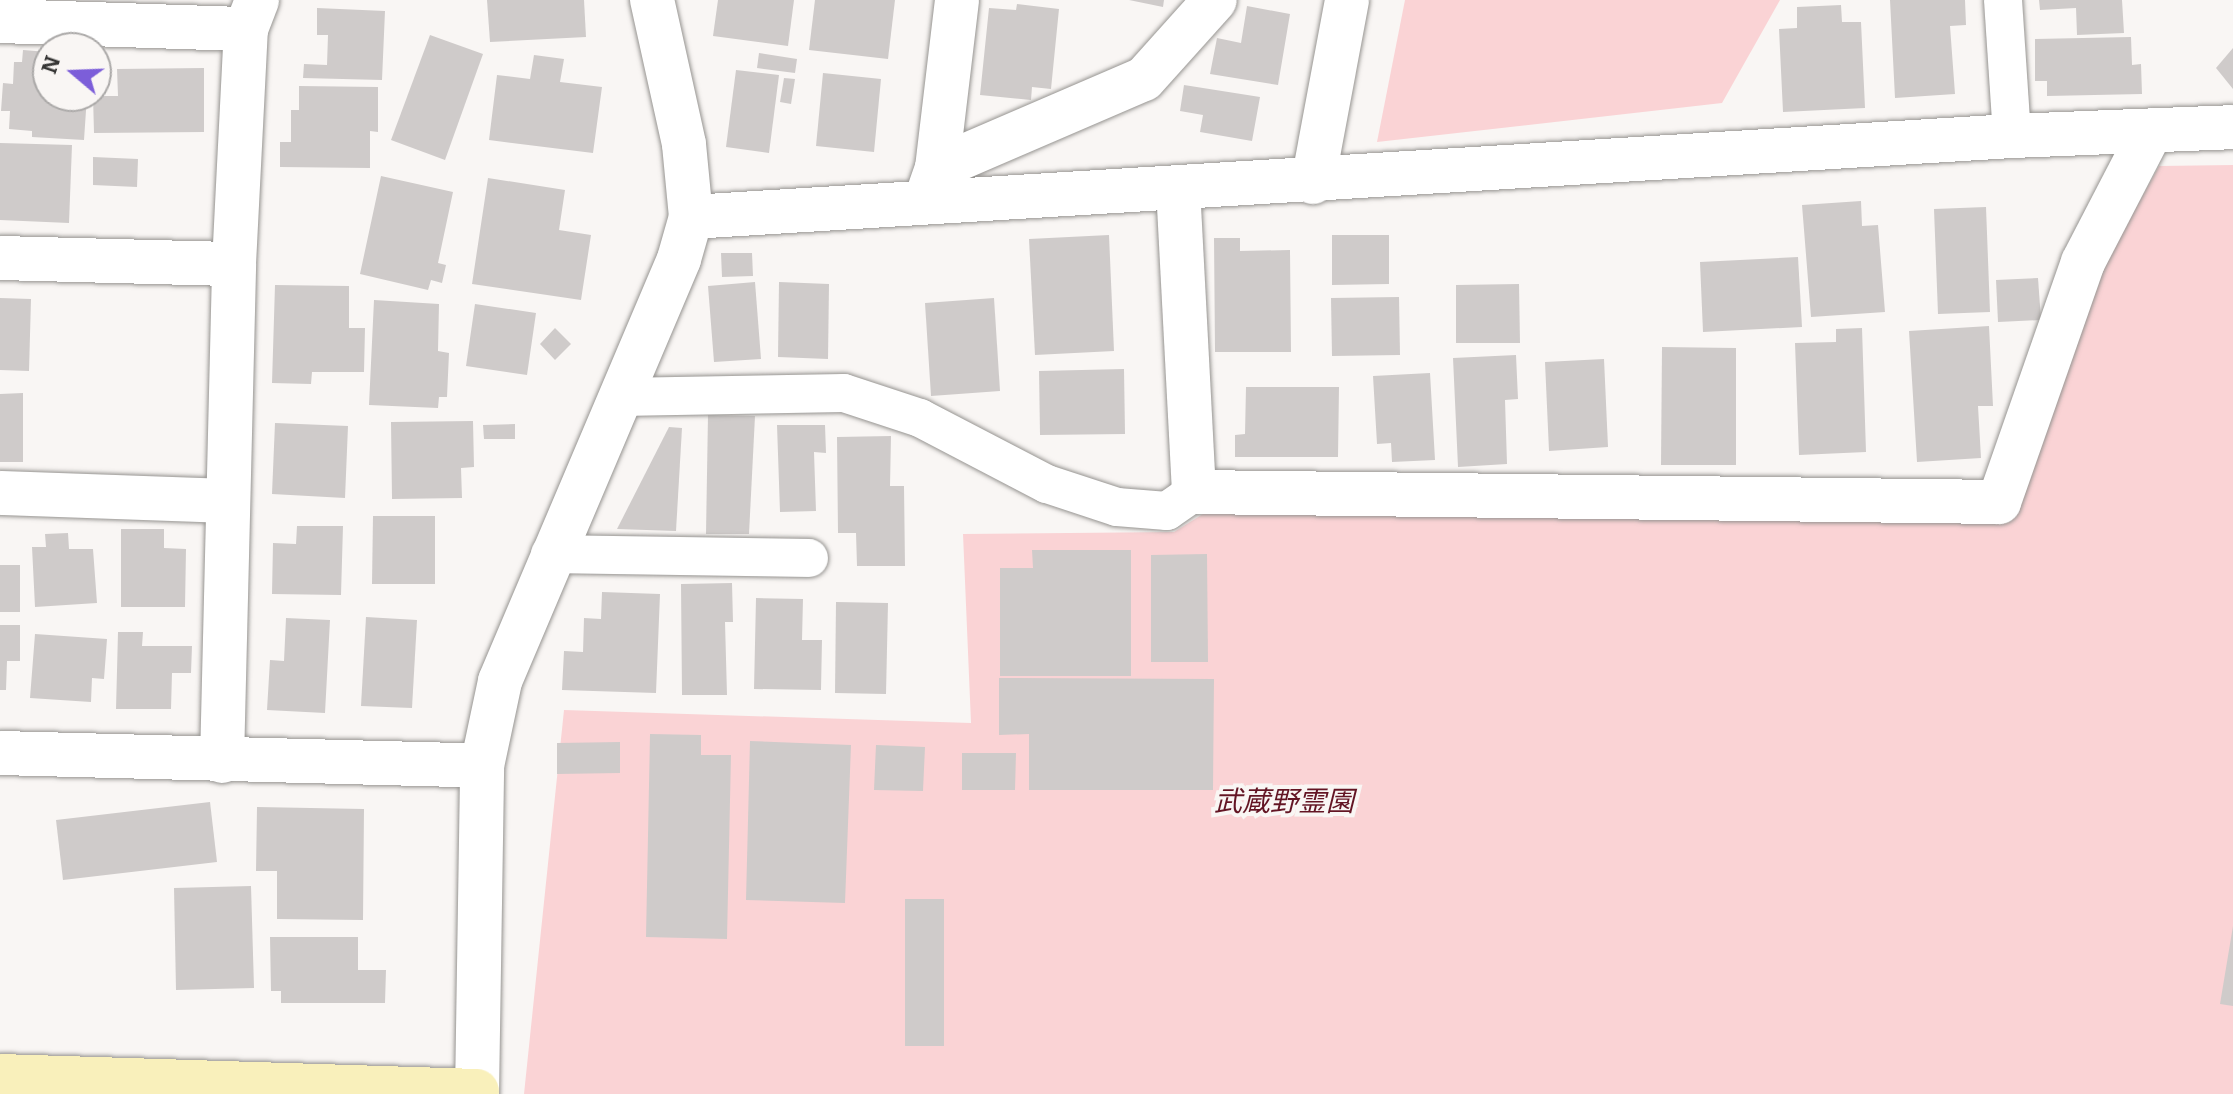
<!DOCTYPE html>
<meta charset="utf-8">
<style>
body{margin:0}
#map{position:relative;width:2233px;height:1094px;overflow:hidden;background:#f9f6f4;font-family:Bitter,"Noto Sans JP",serif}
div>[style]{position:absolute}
.green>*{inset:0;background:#fad3d5}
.building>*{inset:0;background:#cfcbca}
.roads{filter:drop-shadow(0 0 2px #969491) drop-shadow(0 0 2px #969491)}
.lane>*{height:38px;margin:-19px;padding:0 19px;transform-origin:19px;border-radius:19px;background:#fff}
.street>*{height:44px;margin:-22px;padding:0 22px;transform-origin:22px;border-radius:22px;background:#fff}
.secondary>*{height:44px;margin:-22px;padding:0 22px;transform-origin:22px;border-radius:22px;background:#f9f0bb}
span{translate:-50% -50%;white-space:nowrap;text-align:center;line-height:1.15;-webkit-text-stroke:8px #f9f6f4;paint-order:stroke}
.park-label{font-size:28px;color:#631524;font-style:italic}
.north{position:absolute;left:32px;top:32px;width:80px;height:80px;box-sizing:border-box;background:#f9f6f4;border:2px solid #aba9a8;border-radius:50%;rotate:289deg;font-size:22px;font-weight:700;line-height:32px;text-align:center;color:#363635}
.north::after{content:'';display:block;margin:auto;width:28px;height:36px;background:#7c5ed9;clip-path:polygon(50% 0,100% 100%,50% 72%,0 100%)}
</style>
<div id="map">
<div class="green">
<div style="clip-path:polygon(1405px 0,1780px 0,1722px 103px,1377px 142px)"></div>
<div style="clip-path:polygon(2233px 165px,2233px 1094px,524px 1094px,564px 710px,971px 723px,963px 534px,1174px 532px,1211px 509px,2010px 522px,2108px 259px,2159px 166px)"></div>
</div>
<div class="building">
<div style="clip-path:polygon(487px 0,584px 0,586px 37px,490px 42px)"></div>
<div style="clip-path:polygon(718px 0,794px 0,788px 46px,713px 36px)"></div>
<div style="clip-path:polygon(815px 0,895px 0,888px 59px,809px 50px)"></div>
<div style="clip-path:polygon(1129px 0,1164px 0,1163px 7px)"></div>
<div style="clip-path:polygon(1890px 0,1965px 0,1966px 25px,1950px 26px,1955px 94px,1895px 98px)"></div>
<div style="clip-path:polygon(2039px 0,2122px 0,2124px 33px,2077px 35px,2076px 8px,2040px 10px)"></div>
<div style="clip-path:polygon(1017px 4px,1059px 9px,1051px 89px,1032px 87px,1031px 100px,980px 95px,989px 8px,1016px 10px)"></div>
<div style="clip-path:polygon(1841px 5px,1842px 22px,1861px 22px,1865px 108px,1783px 112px,1779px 29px,1797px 28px,1797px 7px)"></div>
<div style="clip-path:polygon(1247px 6px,1290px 14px,1278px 85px,1210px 74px,1217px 38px,1241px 43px)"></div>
<div style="clip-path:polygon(317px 8px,385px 11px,382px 80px,303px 78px,304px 64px,327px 65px,328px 35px,317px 35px)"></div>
<div style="clip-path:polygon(430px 35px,483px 54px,445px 160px,391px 140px)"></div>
<div style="clip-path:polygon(2131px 37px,2132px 65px,2141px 64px,2142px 94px,2047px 96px,2047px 81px,2035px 81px,2035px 39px)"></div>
<div style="clip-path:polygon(2233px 48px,2233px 89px,2216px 68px)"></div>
<div style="clip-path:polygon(23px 50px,48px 52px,48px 96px,87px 96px,84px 140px,32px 137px,32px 131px,9px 129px,10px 111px,1px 111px,3px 83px,13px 84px,14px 62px,22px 62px)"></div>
<div style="clip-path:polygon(759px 53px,797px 59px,795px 73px,757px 68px)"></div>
<div style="clip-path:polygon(534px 55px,564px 59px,560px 82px,602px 87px,593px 153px,489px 140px,497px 75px,530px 79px)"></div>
<div style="clip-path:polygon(204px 68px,204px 132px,94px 133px,93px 96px,118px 96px,117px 69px)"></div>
<div style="clip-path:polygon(736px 70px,779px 75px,769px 153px,726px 147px)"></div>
<div style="clip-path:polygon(823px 73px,881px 79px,874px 152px,816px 146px)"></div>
<div style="clip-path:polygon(784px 78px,795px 79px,791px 104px,780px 102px)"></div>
<div style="clip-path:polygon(1184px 85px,1260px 97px,1252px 141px,1200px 132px,1203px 115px,1180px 111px)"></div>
<div style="clip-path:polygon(299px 86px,378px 87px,378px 132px,370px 131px,370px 168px,280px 167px,280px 142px,291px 142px,291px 110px,299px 110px)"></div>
<div style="clip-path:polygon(0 143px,72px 145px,69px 223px,0 220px)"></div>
<div style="clip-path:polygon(93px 157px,138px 159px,137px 187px,93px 185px)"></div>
<div style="clip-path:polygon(381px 176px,453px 192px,438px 263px,446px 265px,442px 283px,431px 280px,428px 290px,360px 274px)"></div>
<div style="clip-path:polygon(488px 178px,565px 190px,559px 230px,591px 235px,581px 300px,472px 284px)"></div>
<div style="clip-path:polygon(1861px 201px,1862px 226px,1878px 225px,1885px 312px,1811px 317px,1802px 205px)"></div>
<div style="clip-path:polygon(1986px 207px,1990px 312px,1938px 314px,1934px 209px)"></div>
<div style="clip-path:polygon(1109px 235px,1114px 351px,1035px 355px,1029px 239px)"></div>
<div style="clip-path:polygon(1332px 235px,1389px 235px,1389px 284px,1332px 285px)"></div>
<div style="clip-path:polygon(1214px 238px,1240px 238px,1240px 251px,1290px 250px,1291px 352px,1215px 352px)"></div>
<div style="clip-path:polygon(721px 253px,752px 253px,753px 276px,722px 277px)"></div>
<div style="clip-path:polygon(1798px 257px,1802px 327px,1703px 332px,1700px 262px)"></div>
<div style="clip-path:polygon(2038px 278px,2041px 320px,1998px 322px,1996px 280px)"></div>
<div style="clip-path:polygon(755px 282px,761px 359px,714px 362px,708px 286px)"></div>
<div style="clip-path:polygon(779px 282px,829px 284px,828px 359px,778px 357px)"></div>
<div style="clip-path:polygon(1519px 284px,1520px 343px,1456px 343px,1456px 285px)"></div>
<div style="clip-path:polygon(275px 285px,349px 286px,349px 328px,365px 328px,364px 372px,312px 372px,311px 384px,272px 383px)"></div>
<div style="clip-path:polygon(1399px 297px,1400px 355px,1332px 356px,1331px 298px)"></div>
<div style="clip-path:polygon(0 298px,31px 299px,29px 371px,0 370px)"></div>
<div style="clip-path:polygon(994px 298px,1000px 391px,931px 396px,925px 303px)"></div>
<div style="clip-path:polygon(374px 300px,439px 304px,438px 351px,449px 353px,447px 397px,439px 397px,438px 408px,369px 405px)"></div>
<div style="clip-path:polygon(475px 304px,536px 313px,527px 375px,466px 366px)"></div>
<div style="clip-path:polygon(1989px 326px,1993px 406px,1978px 406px,1981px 458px,1917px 462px,1909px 331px)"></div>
<div style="clip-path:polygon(555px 328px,571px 344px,555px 360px,540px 344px)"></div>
<div style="clip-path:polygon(1862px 328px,1866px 452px,1799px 455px,1795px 343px,1836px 342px,1836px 329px)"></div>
<div style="clip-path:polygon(1662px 347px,1736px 348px,1736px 465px,1661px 465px)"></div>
<div style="clip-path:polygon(1516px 355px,1518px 399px,1505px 400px,1507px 464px,1458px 467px,1453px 358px)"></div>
<div style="clip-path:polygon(1604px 359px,1608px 447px,1549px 451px,1545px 362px)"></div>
<div style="clip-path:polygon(1124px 369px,1125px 434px,1040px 435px,1039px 371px)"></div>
<div style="clip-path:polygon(1430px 373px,1435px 460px,1392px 462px,1391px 443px,1377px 444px,1373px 376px)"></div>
<div style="clip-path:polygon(1246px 387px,1339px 387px,1338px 457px,1235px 457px,1235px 435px,1245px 434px)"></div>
<div style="clip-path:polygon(23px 393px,23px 462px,0 462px,0 394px)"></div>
<div style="clip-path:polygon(708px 415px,755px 416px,749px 534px,706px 534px)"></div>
<div style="clip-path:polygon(473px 421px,474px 467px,461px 468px,462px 498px,392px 499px,391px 422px)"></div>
<div style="clip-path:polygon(275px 423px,348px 426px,345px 498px,272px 494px)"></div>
<div style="clip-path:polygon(515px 424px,515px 439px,484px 439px,483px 425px)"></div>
<div style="clip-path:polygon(777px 425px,825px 425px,826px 453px,814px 452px,816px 511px,780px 512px)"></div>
<div style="clip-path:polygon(669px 427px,682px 428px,676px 531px,617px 529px)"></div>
<div style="clip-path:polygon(891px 436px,890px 486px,904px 486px,905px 566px,857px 566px,856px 533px,838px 533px,837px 437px)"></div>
<div style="clip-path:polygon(373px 516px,435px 516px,435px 584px,372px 584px)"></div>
<div style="clip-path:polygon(297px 526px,343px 526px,341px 595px,272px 594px,273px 543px,296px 544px)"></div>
<div style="clip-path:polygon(121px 529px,164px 529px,164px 548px,186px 549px,185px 607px,121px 607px)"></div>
<div style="clip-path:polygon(68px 533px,69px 549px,93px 549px,97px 603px,35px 607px,32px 547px,46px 547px,45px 534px)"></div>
<div style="clip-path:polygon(1032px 550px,1131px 550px,1131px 676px,1000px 676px,1000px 568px,1033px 568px)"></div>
<div style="clip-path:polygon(1207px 554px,1208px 662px,1151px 662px,1151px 555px)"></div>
<div style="clip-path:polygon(0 565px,20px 565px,20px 612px,0 612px)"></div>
<div style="clip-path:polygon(732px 583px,733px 622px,725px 622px,727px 695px,682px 695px,681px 584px)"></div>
<div style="clip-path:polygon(602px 592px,660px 594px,656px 693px,562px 690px,564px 651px,583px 652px,584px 618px,601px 619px)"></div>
<div style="clip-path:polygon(756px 598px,803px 599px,802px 640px,822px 640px,821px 690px,754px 689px)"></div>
<div style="clip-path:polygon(836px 602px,888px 603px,886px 694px,835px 693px)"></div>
<div style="clip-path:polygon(366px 617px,417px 620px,412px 708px,361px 706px)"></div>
<div style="clip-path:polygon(286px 618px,330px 620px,325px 713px,267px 710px,270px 660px,284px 661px)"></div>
<div style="clip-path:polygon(0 625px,20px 625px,20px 661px,7px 661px,6px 690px,0 690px)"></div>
<div style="clip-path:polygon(118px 632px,143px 632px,142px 646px,192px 646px,191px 673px,172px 673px,171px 709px,116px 709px)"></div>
<div style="clip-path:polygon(35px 634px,107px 639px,104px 679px,92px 678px,91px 702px,30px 698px)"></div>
<div style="clip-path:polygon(999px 678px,1214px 679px,1213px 790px,1029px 790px,1029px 734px,999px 735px)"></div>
<div style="clip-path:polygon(650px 734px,701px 735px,701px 755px,731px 755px,727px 939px,646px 937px)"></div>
<div style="clip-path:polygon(750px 741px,851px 745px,845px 903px,746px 900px)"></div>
<div style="clip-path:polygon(620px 742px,620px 773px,557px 774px,557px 743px)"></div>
<div style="clip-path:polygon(876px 745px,925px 747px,923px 791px,874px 790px)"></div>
<div style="clip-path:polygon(962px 753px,1016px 753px,1015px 790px,962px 790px)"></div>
<div style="clip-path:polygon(210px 802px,217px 862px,63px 880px,56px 820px)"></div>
<div style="clip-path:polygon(257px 807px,364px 809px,363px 920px,277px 919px,277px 871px,256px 871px)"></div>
<div style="clip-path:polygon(251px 886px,254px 988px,176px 990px,174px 888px)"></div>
<div style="clip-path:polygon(905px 899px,944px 899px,944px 1046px,905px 1046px)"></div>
<div style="clip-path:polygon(2233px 926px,2233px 1006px,2220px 1004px)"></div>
<div style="clip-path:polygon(270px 937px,358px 937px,358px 970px,386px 970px,385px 1003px,281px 1003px,281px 991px,271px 991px)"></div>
</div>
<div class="roads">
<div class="lane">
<div style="left:2003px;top:0;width:136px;rotate:86.2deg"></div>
<div style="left:620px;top:397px;width:224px;rotate:-1deg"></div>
<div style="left:844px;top:393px;width:80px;rotate:18.2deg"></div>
<div style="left:920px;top:418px;width:143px;rotate:27.5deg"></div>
<div style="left:1047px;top:484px;width:74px;rotate:18.2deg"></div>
<div style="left:1117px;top:507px;width:50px;rotate:4.6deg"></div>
<div style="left:1167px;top:511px;width:33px;rotate:-35deg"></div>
<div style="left:550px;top:554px;width:259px;rotate:0.9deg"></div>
</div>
<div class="street">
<div style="left:0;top:21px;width:246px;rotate:1.9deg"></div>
<div style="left:937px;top:168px;width:225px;rotate:-23.3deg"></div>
<div style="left:1144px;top:79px;width:106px;rotate:-48.1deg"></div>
<div style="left:1313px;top:182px;width:185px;rotate:-79.4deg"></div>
<div style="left:1178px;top:187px;width:305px;rotate:87deg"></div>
<div style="left:1194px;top:492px;width:805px;rotate:0.71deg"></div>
<div style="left:1999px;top:502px;width:254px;rotate:-70.7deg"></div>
<div style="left:2083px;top:262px;width:148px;rotate:-62.6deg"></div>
<div style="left:929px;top:191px;width:24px;rotate:-71deg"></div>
<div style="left:937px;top:168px;width:169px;rotate:-83.2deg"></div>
<div style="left:691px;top:217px;width:1323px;rotate:-3.51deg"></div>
<div style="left:2012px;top:136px;width:221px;rotate:-2.3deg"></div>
<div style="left:0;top:258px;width:234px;rotate:1.5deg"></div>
<div style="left:0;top:493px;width:228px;rotate:2deg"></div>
<div style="left:0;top:753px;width:482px;rotate:1.5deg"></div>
<div style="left:222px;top:761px;width:497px;rotate:-88.6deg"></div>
<div style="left:234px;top:264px;width:235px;rotate:-87.1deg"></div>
<div style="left:246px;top:29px;width:31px;rotate:-69deg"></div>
<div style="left:477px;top:1094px;width:328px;rotate:-89.1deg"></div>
<div style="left:482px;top:766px;width:87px;rotate:-78deg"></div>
<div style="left:500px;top:681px;width:458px;rotate:-67deg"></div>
<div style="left:679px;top:259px;width:44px;rotate:-74.1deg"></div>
<div style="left:691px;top:217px;width:73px;rotate:-95.5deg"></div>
<div style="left:684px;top:144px;width:148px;rotate:-102.5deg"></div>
</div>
<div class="secondary">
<div style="left:0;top:1076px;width:477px;rotate:1.8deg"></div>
</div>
</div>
<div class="park-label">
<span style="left:1284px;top:802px">武蔵野霊園</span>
</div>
<div class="north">N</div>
</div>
